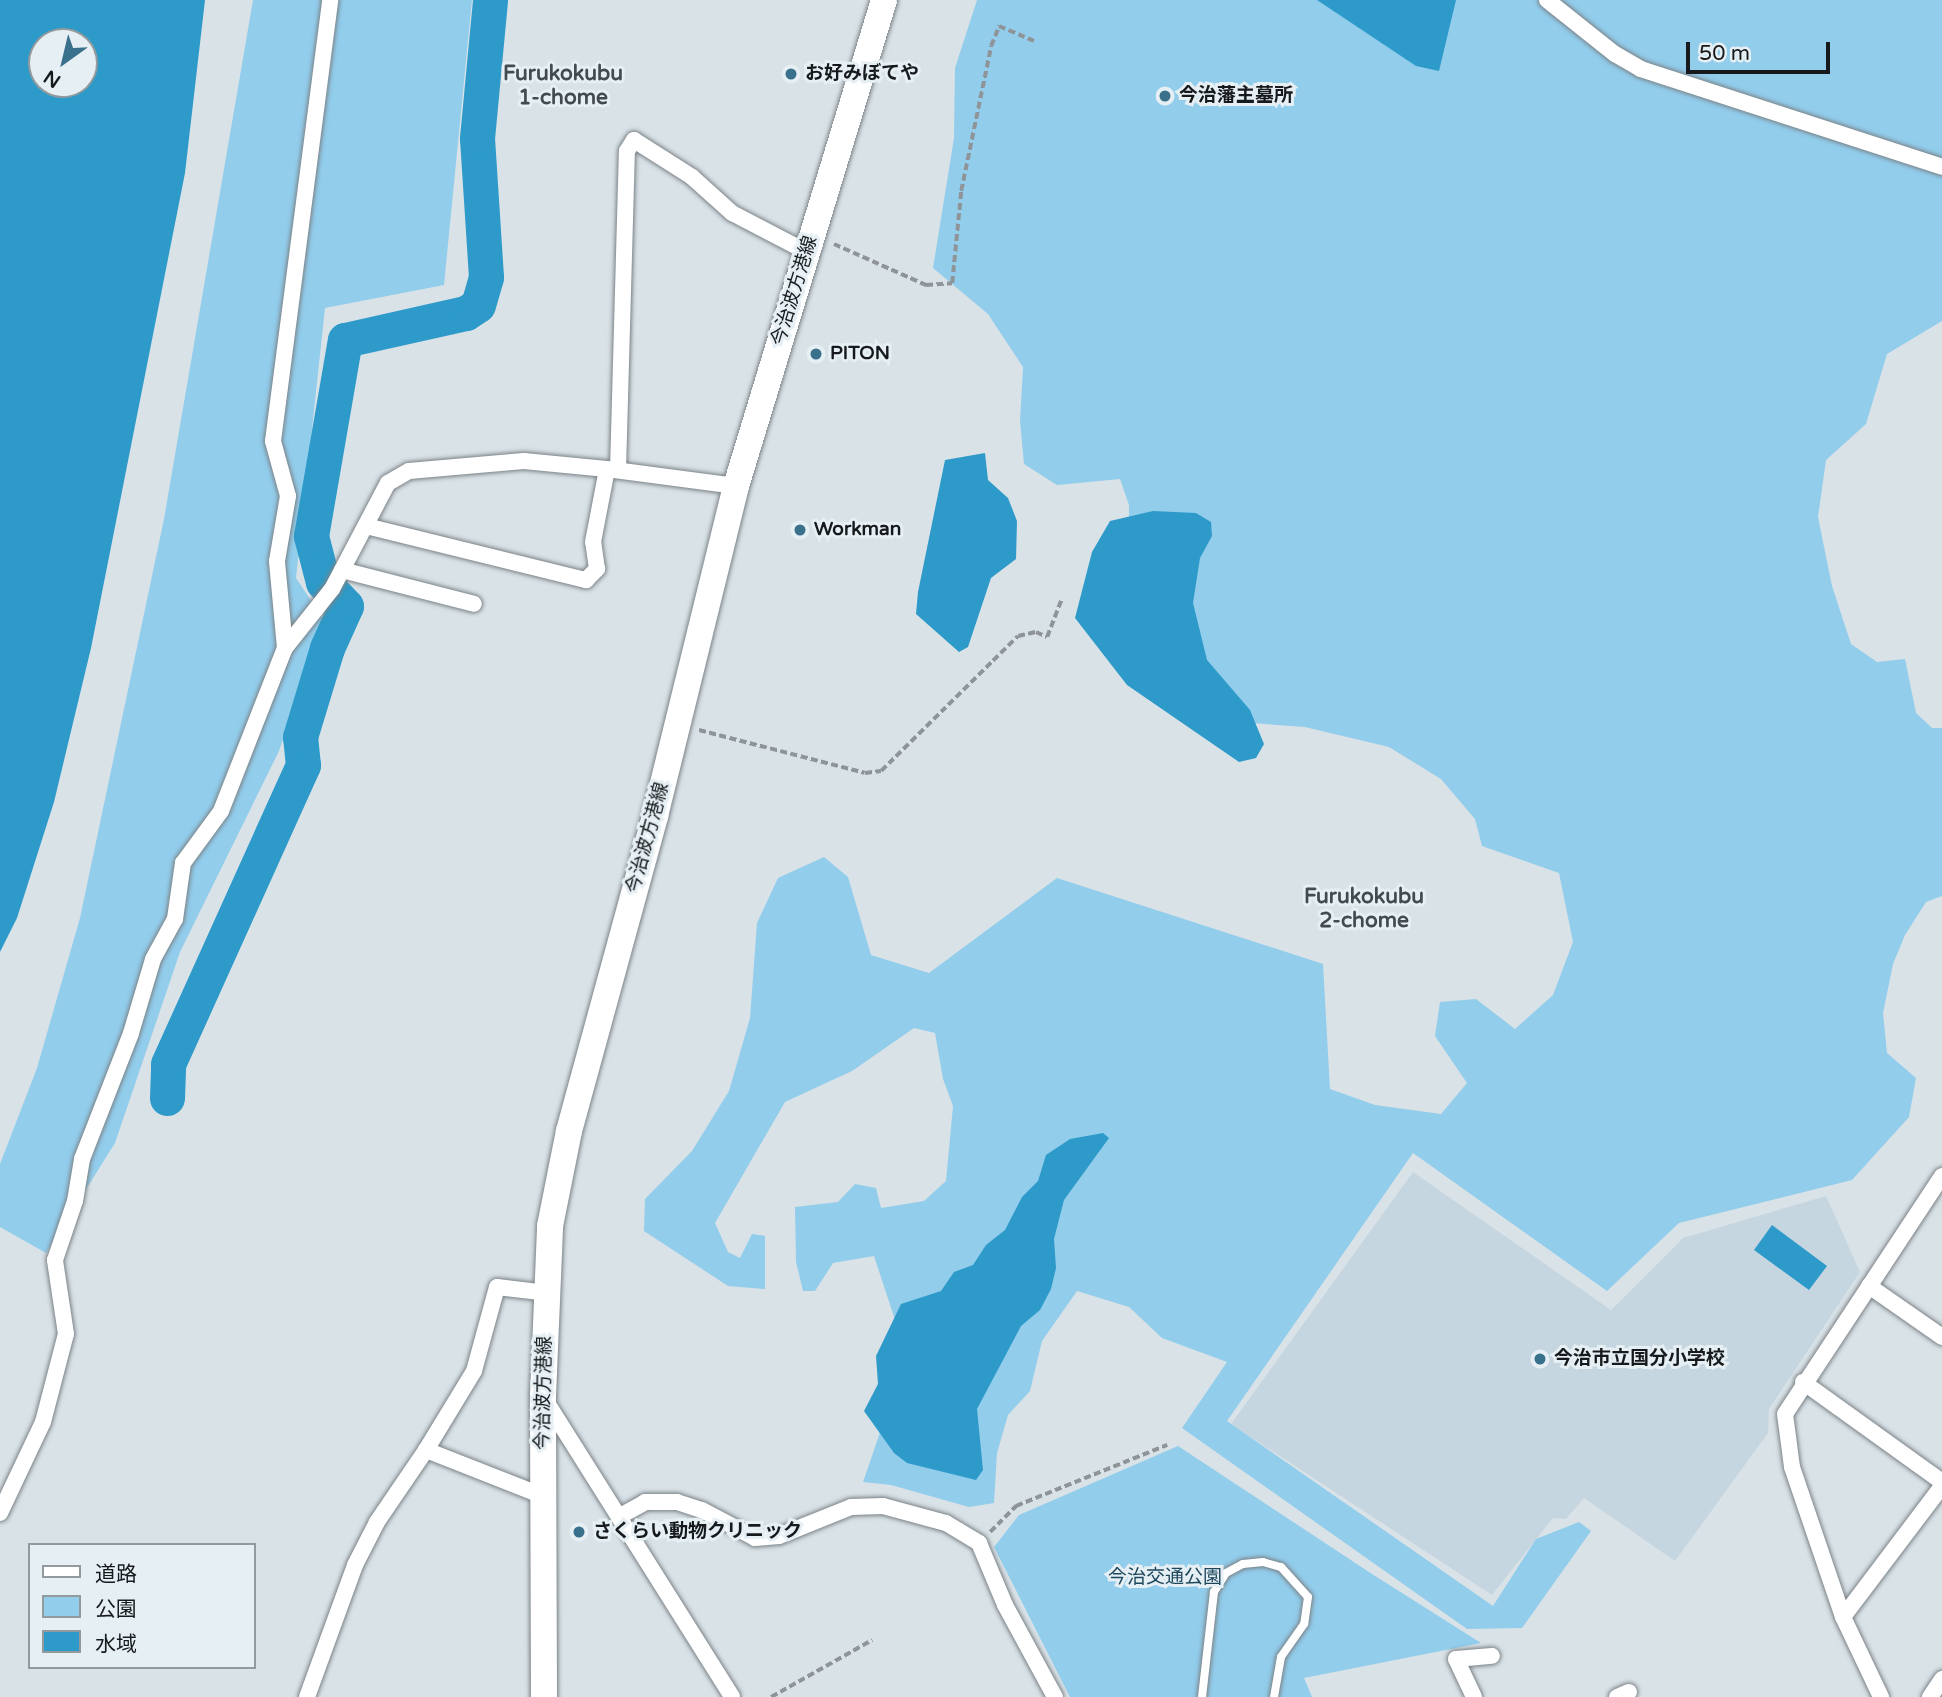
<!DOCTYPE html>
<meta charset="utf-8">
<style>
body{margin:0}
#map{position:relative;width:1942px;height:1697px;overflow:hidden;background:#d9e2e7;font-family:"Varela Round","Noto Sans JP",sans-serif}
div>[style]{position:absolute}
.built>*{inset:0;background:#c6d6e0}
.green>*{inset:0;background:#92cdec}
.water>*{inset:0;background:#2d9ac9}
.river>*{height:35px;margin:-17.5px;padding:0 17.5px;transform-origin:17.5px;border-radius:17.5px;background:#2d9ac9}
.path>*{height:3.5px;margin-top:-1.75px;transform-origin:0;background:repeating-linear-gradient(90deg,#8e9498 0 7px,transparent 0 10.5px)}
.roads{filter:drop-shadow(0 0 2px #7b8388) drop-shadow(0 0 2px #7b8388)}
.lane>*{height:8px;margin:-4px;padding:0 4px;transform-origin:4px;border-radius:4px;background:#fff}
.street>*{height:16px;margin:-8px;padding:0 8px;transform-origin:8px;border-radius:8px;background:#fff}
.primary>*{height:26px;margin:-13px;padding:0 13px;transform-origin:13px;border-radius:13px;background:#fff}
.dots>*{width:19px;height:19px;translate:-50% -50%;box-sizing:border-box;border:4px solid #e6eff4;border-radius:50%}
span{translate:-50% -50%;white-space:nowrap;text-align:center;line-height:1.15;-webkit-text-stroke:6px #e6eff4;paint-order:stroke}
.poi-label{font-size:19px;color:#171a1c;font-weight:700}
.left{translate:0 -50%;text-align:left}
.street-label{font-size:19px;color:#171a1c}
.park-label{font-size:19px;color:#1c475c}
.neighbourhood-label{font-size:21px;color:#434b4f;font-weight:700}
.legend{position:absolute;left:28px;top:1543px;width:228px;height:126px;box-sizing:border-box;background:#e6eff4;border:2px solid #939a9e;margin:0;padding:9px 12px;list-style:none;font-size:21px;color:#171a1c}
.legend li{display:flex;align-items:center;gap:14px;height:35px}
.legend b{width:35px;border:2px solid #939a9e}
.north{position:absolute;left:28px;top:28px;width:70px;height:70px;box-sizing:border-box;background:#e6eff4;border:2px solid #939a9e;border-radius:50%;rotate:214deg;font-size:19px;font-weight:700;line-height:28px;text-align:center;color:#171a1c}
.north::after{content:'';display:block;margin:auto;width:24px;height:32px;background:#39708b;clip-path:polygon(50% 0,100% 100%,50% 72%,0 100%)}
.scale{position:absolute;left:1686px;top:42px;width:144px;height:32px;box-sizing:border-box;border:4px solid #171a1c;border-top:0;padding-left:9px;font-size:21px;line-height:24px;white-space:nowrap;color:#171a1c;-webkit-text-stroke:5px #e6eff4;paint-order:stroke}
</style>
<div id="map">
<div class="built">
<div style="clip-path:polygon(1413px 1172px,1611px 1310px,1683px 1238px,1826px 1196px,1860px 1272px,1769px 1409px,1768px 1433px,1675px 1561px,1584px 1498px,1566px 1519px,1553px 1518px,1492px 1595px,1231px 1424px)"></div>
</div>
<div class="green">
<div style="clip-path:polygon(253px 0,472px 0,444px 285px,325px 308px,296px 578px,324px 620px,279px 751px,180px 952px,115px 1143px,46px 1253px,0 1227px,0 1164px,37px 1068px,80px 918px,164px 519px)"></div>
<div style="clip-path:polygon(977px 0,1942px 0,1942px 321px,1887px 354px,1866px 424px,1826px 460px,1818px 517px,1832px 586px,1851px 644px,1877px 662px,1905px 659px,1916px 713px,1932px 728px,1942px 728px,1942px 896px,1926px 902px,1905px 935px,1893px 964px,1883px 1013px,1887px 1053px,1916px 1078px,1909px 1117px,1852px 1180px,1679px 1223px,1607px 1291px,1413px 1153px,1227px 1421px,1493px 1606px,1536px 1539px,1579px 1522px,1591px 1531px,1522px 1628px,1467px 1629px,1182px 1428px,1227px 1362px,1162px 1338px,1129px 1307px,1077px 1291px,1042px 1341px,1030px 1391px,1008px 1415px,997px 1453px,994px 1503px,969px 1507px,891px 1485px,863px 1482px,884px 1421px,901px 1338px,874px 1256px,833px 1263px,815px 1291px,803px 1291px,796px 1262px,795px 1207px,838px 1202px,855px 1184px,876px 1188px,881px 1208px,924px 1201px,946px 1181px,953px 1106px,943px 1079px,935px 1033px,914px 1028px,852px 1071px,785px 1102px,715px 1223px,728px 1252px,740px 1258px,752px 1234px,765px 1236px,765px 1289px,728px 1286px,644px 1231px,645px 1199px,692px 1151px,729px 1091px,750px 1018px,757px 923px,778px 878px,824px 857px,848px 877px,871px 955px,929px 973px,1057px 878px,1323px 964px,1330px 1089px,1375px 1105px,1441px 1114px,1467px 1083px,1435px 1036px,1440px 1002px,1476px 999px,1515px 1029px,1553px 995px,1573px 942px,1559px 873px,1482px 846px,1475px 819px,1441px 779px,1389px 747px,1305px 727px,1222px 721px,1128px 599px,1129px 505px,1120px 479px,1057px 485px,1024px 464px,1020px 421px,1023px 367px,988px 314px,933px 268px,954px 138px,955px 68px)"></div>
<div style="clip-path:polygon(1178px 1446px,1372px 1574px,1481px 1643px,1304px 1678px,1312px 1697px,1070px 1697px,994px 1547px,1019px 1515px)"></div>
</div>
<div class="water">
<div style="clip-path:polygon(evenodd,0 0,205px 0,185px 173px,91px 648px,54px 802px,17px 918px,0 952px,0 0,42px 42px,84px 42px,84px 84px,42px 84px,42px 42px)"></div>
<div style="clip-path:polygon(1317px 0,1456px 0,1439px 71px,1416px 66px)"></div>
<div style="clip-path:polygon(985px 453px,988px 480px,1008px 498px,1017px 521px,1016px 559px,991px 578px,968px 647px,959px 652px,916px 614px,918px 592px,945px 460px)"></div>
<div style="clip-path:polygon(1153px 511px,1196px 513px,1211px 522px,1212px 536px,1200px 558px,1193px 603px,1207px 660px,1250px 710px,1264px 744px,1256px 758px,1239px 762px,1127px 685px,1075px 618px,1092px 552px,1110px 521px)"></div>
<div style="clip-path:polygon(1103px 1133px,1109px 1138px,1064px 1200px,1054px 1239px,1056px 1268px,1051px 1289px,1040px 1310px,1021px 1326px,977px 1409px,983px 1470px,976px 1480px,907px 1463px,894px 1453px,864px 1411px,878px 1384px,876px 1356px,901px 1304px,941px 1291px,954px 1272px,973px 1265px,986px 1245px,1005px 1230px,1022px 1197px,1038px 1181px,1046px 1155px,1070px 1139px)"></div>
<div style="clip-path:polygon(1772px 1225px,1827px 1266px,1809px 1290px,1754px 1250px)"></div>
</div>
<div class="river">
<div style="left:167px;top:1098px;width:34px;rotate:-88deg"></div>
<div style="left:168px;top:1064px;width:328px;rotate:-65.7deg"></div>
<div style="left:303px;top:765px;width:28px;rotate:-96deg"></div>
<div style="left:300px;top:737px;width:93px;rotate:-73.1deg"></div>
<div style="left:327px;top:648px;width:46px;rotate:-65.7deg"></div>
<div style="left:346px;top:606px;width:33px;rotate:-134deg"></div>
<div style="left:323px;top:582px;width:48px;rotate:-104.6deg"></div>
<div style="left:311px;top:536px;width:199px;rotate:-80.2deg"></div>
<div style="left:345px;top:340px;width:124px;rotate:-12.6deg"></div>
<div style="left:466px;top:313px;width:14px;rotate:-34deg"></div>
<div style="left:478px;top:305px;width:29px;rotate:-74deg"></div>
<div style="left:486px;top:277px;width:139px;rotate:-93.7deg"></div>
<div style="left:477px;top:138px;width:139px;rotate:-84.6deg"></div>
</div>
<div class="path">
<div style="left:834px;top:244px;width:101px;rotate:24deg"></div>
<div style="left:926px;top:285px;width:26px;rotate:-4deg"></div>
<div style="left:952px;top:283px;width:92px;rotate:-84.4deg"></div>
<div style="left:961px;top:191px;width:148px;rotate:-78.3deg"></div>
<div style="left:991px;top:46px;width:22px;rotate:-68deg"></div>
<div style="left:999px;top:26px;width:38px;rotate:23deg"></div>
<div style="left:699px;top:730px;width:171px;rotate:14.5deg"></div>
<div style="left:865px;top:773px;width:16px;rotate:-7deg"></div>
<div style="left:881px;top:771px;width:192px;rotate:-44.6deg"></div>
<div style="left:1018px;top:636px;width:18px;rotate:-13deg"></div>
<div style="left:1036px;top:632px;width:12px;rotate:24deg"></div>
<div style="left:1047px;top:637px;width:40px;rotate:-69deg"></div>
<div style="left:990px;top:1532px;width:37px;rotate:-45deg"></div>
<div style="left:1016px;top:1506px;width:163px;rotate:-22deg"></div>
<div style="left:771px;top:1697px;width:116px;rotate:-29.4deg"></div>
</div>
<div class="roads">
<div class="lane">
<div style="left:1202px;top:1697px;width:106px;rotate:-83.5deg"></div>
<div style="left:1214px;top:1592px;width:22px;rotate:-58deg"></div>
<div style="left:1226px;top:1573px;width:19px;rotate:-28deg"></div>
<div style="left:1243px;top:1564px;width:20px;rotate:-6deg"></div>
<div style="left:1263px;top:1562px;width:19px;rotate:16deg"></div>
<div style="left:1281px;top:1567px;width:40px;rotate:48deg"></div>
<div style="left:1308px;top:1597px;width:27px;rotate:98deg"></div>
<div style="left:1304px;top:1624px;width:40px;rotate:124.9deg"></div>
<div style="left:1281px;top:1657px;width:41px;rotate:99.9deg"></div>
</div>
<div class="street">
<div style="left:1547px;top:0;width:87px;rotate:38.5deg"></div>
<div style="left:1615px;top:54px;width:30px;rotate:30deg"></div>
<div style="left:1641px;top:69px;width:317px;rotate:18deg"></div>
<div style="left:618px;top:470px;width:319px;rotate:-88.4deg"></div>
<div style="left:627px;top:151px;width:13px;rotate:-58deg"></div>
<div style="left:634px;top:140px;width:69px;rotate:32.5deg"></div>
<div style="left:692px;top:177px;width:54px;rotate:42deg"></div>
<div style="left:732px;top:213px;width:85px;rotate:27.5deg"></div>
<div style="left:366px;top:526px;width:227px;rotate:13.8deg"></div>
<div style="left:586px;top:580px;width:16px;rotate:-45deg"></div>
<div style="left:597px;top:569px;width:27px;rotate:-98deg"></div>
<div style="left:593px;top:542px;width:74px;rotate:-79.1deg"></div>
<div style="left:607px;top:469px;width:130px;rotate:7.5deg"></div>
<div style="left:342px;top:570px;width:136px;rotate:14.4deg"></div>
<div style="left:285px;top:648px;width:87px;rotate:-95.3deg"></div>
<div style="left:277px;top:561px;width:66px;rotate:-80.4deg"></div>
<div style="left:288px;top:496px;width:57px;rotate:-105.3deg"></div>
<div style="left:273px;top:441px;width:445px;rotate:-82.6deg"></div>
<div style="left:1869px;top:1286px;width:89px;rotate:34.9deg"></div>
<div style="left:1803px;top:1382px;width:171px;rotate:35.7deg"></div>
<div style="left:544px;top:1398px;width:353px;rotate:57.8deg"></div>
<div style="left:543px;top:1496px;width:126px;rotate:-158.5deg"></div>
<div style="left:426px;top:1450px;width:92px;rotate:-58.7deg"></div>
<div style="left:474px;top:1371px;width:87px;rotate:-74.7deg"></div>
<div style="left:497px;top:1287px;width:50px;rotate:6.8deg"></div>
<div style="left:0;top:1513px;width:101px;rotate:-64.7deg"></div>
<div style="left:43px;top:1422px;width:91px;rotate:-75.4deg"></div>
<div style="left:66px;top:1334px;width:75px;rotate:-98.5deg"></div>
<div style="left:55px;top:1260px;width:62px;rotate:-71.3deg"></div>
<div style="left:75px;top:1201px;width:43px;rotate:-80.5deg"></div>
<div style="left:82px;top:1159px;width:135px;rotate:-68.7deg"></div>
<div style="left:131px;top:1033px;width:77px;rotate:-73.4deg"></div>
<div style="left:153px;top:959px;width:46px;rotate:-61.2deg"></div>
<div style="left:175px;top:919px;width:57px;rotate:-81.9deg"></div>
<div style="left:183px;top:863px;width:64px;rotate:-53.8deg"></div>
<div style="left:221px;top:811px;width:175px;rotate:-68.6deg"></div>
<div style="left:285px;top:648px;width:75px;rotate:-51.5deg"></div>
<div style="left:332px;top:589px;width:120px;rotate:-62.2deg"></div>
<div style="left:388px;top:483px;width:24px;rotate:-30deg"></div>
<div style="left:409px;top:471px;width:115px;rotate:-5deg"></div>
<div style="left:524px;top:461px;width:83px;rotate:5.5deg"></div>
<div style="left:622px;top:1515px;width:26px;rotate:-29deg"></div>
<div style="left:645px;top:1502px;width:32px"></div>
<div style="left:677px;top:1502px;width:26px;rotate:18deg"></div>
<div style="left:702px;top:1510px;width:60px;rotate:27.8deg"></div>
<div style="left:755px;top:1538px;width:24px;rotate:-5deg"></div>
<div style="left:779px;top:1536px;width:78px;rotate:-21.9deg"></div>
<div style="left:851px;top:1507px;width:32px;rotate:-2deg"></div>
<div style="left:883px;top:1506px;width:65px;rotate:15.1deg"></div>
<div style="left:946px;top:1523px;width:39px;rotate:31deg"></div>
<div style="left:979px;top:1543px;width:67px;rotate:67.2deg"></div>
<div style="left:1005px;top:1605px;width:105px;rotate:61.5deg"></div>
<div style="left:1843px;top:1617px;width:164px;rotate:-52.9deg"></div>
<div style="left:307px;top:1697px;width:140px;rotate:-70deg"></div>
<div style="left:355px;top:1565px;width:48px;rotate:-62.9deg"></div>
<div style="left:377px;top:1522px;width:87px;rotate:-55.8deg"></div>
<div style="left:1474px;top:1697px;width:42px;rotate:-115.3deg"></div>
<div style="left:1456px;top:1659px;width:36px;rotate:-5deg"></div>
<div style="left:1617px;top:1697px;width:13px;rotate:-23deg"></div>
<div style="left:1881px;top:1697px;width:89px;rotate:-115.4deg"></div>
<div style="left:1843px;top:1617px;width:158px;rotate:-108.8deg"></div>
<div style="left:1792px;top:1467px;width:53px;rotate:-97.5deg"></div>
<div style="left:1785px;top:1414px;width:285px;rotate:-56.6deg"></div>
<div style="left:1930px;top:1697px;width:22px;rotate:-56deg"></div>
</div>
<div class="primary">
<div style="left:544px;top:1697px;width:301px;rotate:-90.2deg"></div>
<div style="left:543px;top:1396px;width:170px;rotate:-87.6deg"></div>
<div style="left:550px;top:1226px;width:97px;rotate:-78.7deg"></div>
<div style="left:569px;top:1131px;width:327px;rotate:-74.7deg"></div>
<div style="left:655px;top:816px;width:340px;rotate:-76.2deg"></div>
<div style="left:736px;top:486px;width:508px;rotate:-73.06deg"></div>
</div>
</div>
<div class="dots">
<div style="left:791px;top:74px;background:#39708b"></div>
<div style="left:1165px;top:96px;background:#39708b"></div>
<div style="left:816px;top:354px;background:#39708b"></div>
<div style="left:800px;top:530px;background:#39708b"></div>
<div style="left:1540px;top:1359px;background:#39708b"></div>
<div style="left:579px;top:1532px;background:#39708b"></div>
</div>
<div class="poi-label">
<span class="left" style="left:805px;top:74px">お好みぼてや</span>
<span class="left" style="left:1179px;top:96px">今治藩主墓所</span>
<span class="left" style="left:830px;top:354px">PITON</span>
<span class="left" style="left:814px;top:530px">Workman</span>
<span class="left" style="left:1554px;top:1359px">今治市立国分小学校</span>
<span class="left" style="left:593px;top:1532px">さくらい動物クリニック</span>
</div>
<div class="street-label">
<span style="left:795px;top:291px;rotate:-73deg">今治波方港線</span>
<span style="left:648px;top:838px;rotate:-75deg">今治波方港線</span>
<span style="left:544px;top:1393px;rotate:-89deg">今治波方港線</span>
</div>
<div class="park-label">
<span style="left:1165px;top:1578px">今治交通公園</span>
</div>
<div class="neighbourhood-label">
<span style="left:563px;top:86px">Furukokubu<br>1-chome</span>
<span style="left:1364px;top:909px">Furukokubu<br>2-chome</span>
</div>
<ul class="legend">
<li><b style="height:9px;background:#fff"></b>道路</li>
<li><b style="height:19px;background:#92cdec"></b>公園</li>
<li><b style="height:19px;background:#2d9ac9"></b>水域</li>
</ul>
<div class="north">N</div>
<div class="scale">50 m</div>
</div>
